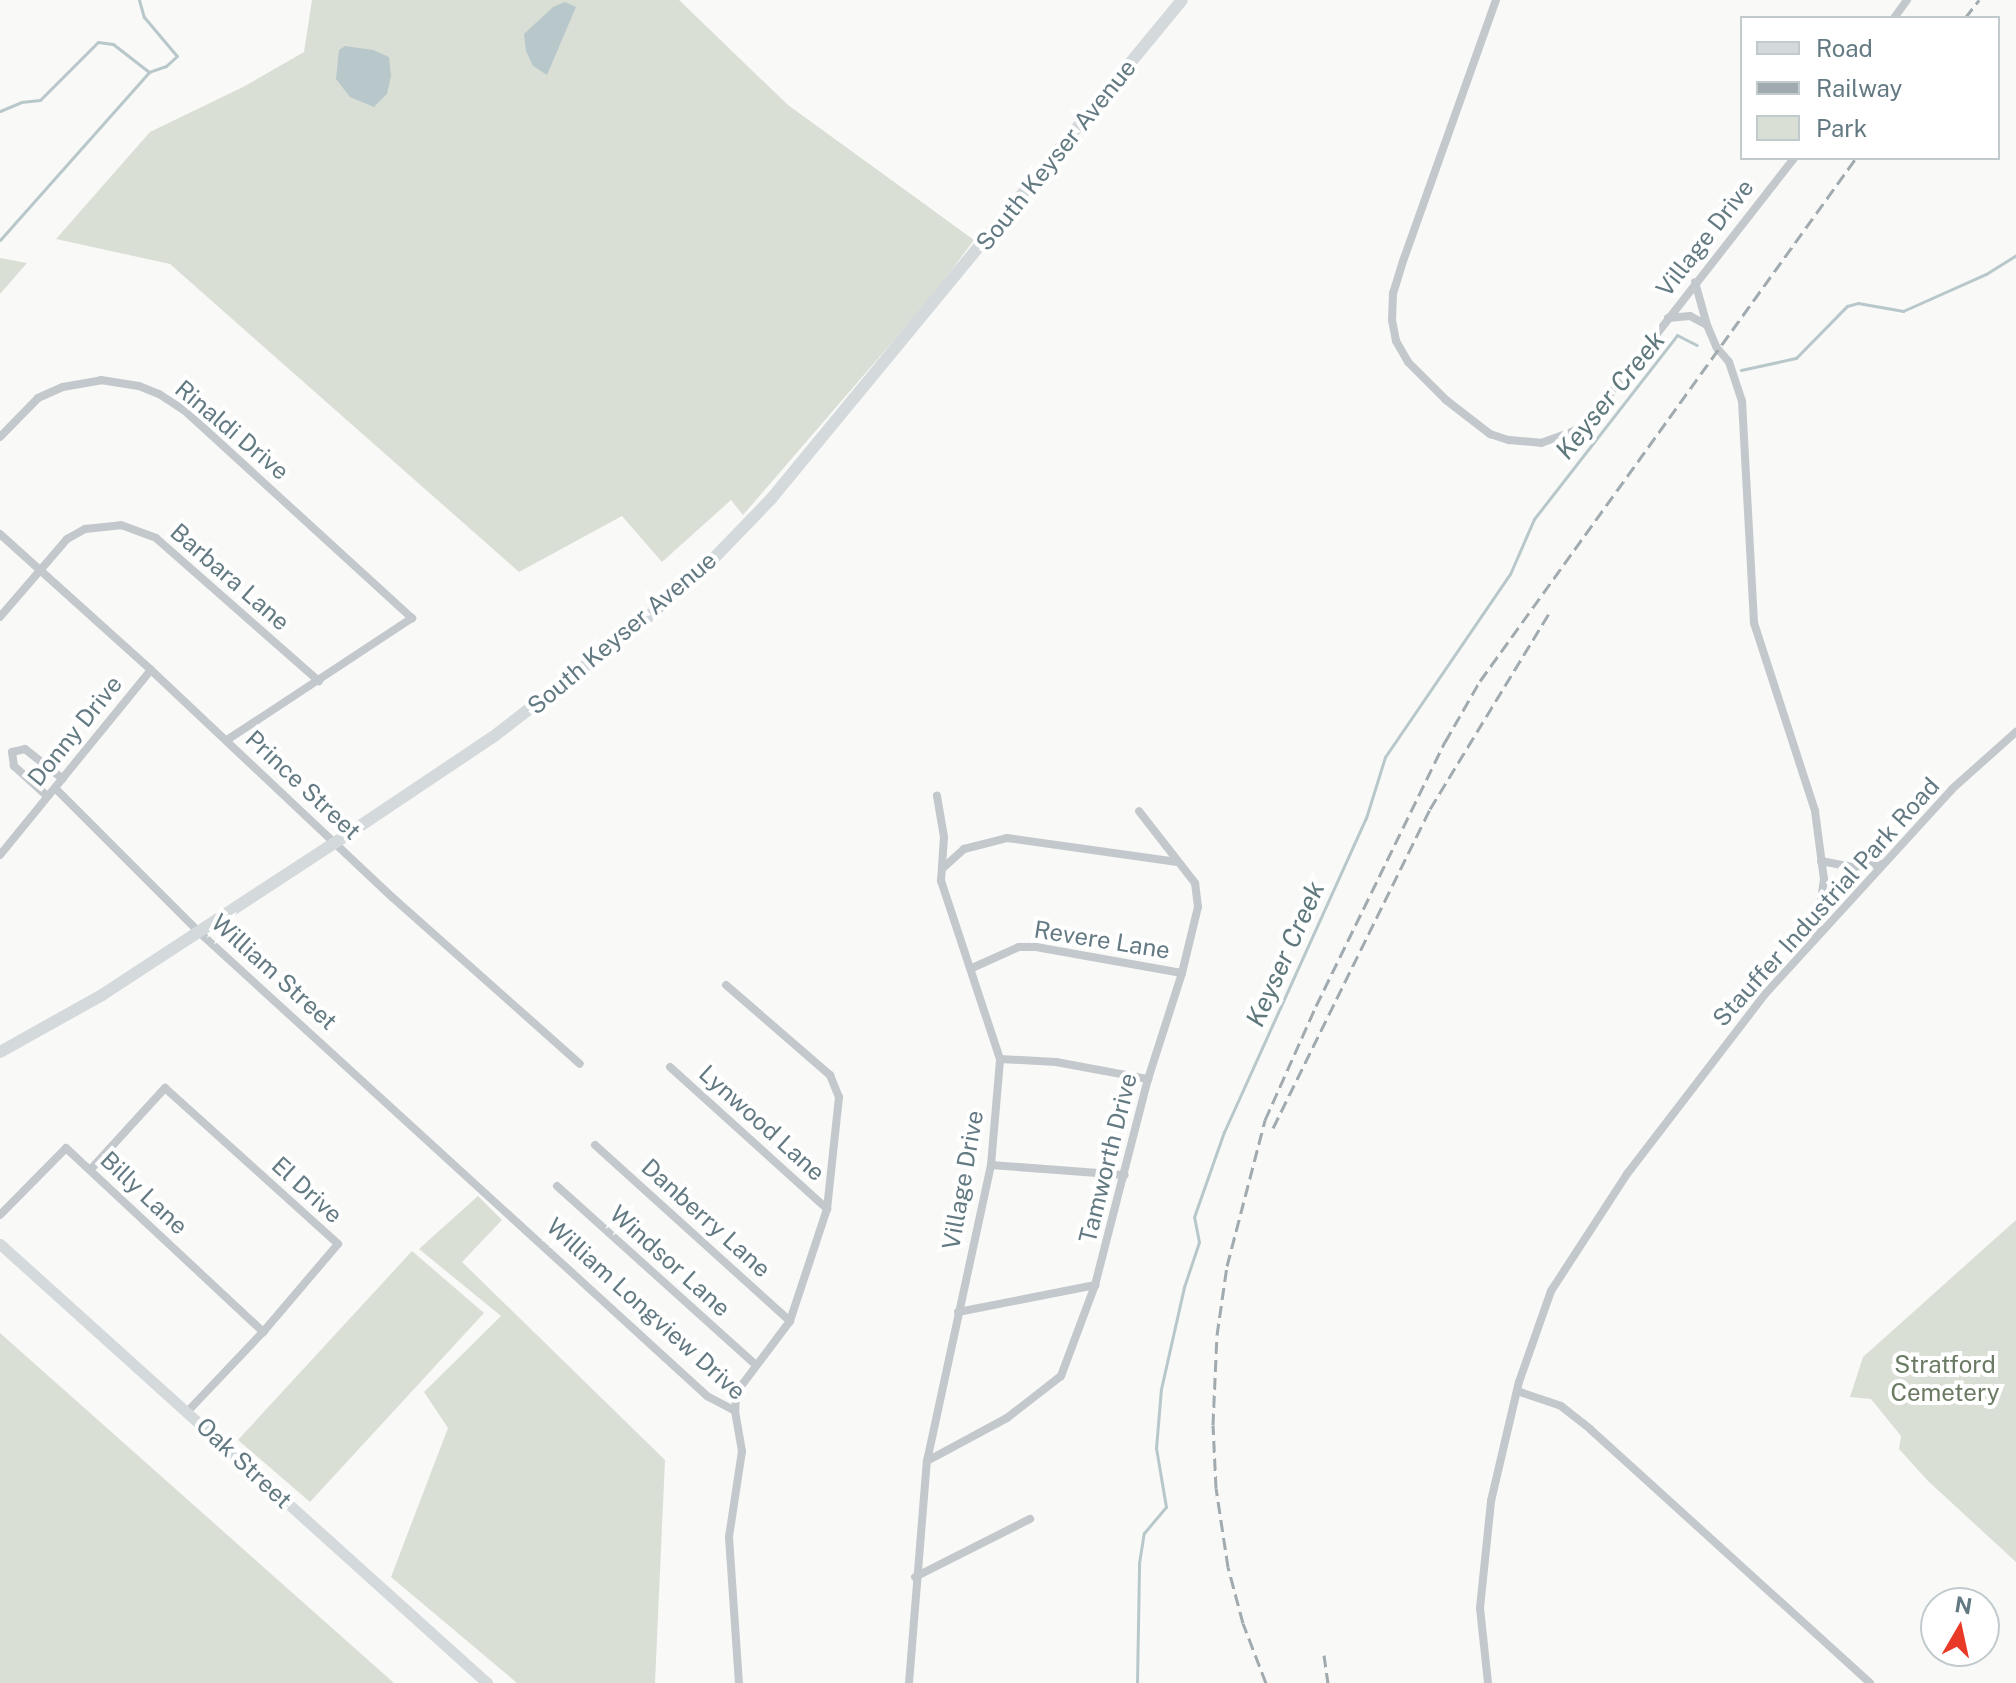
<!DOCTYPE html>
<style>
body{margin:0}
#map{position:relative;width:2016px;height:1683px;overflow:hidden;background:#f9f9f7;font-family:"Public Sans",sans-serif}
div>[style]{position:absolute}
.green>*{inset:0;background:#dadfd6}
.water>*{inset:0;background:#b8c8ca}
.stream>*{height:3px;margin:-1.5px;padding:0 1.5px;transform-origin:1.5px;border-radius:1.5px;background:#b8c8ca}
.street>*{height:8px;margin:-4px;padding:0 4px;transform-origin:4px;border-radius:4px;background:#c2c8cb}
.secondary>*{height:11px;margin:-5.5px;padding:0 5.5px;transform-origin:5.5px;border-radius:5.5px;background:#d4d9dc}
.primary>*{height:12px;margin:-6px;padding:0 6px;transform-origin:6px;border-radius:6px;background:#d4d9dc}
.rail>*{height:3px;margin-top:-1.5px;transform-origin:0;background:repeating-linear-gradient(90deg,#a1abaf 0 12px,transparent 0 18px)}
span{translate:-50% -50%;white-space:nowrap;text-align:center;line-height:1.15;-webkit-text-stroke:8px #fff;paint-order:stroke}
.street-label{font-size:24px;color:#637a83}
.park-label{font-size:24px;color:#6a7a63}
.water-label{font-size:26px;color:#5e787c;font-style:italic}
.legend{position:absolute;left:1740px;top:16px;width:260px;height:144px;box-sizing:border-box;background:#fff;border:2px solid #c1cacd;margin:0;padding:10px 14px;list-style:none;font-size:24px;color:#637a83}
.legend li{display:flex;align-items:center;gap:16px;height:40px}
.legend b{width:40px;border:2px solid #c1cacd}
.north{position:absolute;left:1920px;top:1587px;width:80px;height:80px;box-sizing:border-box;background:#fff;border:2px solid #c1cacd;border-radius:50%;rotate:9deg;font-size:22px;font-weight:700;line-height:32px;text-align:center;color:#637a83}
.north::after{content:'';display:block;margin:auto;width:28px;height:36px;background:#e93a27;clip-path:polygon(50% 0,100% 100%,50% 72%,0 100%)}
</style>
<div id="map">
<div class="green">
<div style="clip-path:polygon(312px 0,679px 0,788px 105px,974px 240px,933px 295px,743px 515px,731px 500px,662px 562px,622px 516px,519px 572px,170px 264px,56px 239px,150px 132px,245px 86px,304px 52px)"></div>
<div style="clip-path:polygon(0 258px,27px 263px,0 294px)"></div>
<div style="clip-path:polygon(478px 1196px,502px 1220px,462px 1262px,665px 1460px,655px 1683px,517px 1683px,391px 1577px,448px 1428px,424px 1392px,501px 1316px,419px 1249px)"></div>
<div style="clip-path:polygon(2016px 1220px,2016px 1562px,1928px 1481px,1899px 1449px,1901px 1436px,1871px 1399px,1850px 1397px,1863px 1357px)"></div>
<div style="clip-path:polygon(412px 1251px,484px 1313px,310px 1502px,238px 1440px)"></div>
<div style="clip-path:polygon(0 1333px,394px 1683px,0 1683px)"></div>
</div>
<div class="water">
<div style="clip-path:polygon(565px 2px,576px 7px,547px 75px,533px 66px,526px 51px,524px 34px,553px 7px)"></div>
<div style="clip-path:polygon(345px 46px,373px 50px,389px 57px,391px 76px,387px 94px,374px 107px,350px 97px,336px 79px,339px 50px)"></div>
</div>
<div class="stream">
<div style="left:139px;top:0;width:18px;rotate:74deg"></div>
<div style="left:144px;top:17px;width:51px;rotate:49.8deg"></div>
<div style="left:177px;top:56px;width:15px;rotate:138deg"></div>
<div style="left:166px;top:66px;width:18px;rotate:161deg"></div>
<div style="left:0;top:111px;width:23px;rotate:-23deg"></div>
<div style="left:21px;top:102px;width:19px;rotate:-6deg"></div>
<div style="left:40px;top:100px;width:82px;rotate:-45deg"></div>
<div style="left:98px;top:42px;width:15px;rotate:8deg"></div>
<div style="left:113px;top:44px;width:46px;rotate:37.9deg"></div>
<div style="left:0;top:240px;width:225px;rotate:-48.4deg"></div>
<div style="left:1741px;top:370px;width:56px;rotate:-12.3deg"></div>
<div style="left:1796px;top:358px;width:73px;rotate:-45.6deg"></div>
<div style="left:1847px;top:306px;width:11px;rotate:-15deg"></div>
<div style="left:1858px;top:303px;width:46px;rotate:10.1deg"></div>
<div style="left:1903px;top:311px;width:91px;rotate:-24deg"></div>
<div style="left:1986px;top:274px;width:36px;rotate:-32deg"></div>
<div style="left:1137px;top:1683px;width:120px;rotate:-89deg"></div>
<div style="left:1139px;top:1563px;width:30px;rotate:-81deg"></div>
<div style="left:1144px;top:1533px;width:34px;rotate:-50deg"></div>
<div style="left:1166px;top:1507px;width:60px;rotate:-99.6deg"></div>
<div style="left:1156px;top:1448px;width:59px;rotate:-85.2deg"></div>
<div style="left:1161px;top:1389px;width:105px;rotate:-77.3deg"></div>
<div style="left:1184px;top:1287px;width:47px;rotate:-71.6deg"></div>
<div style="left:1199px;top:1242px;width:25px;rotate:-101deg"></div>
<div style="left:1194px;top:1217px;width:90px;rotate:-70.6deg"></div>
<div style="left:1224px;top:1132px;width:345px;rotate:-65.7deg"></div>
<div style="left:1366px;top:818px;width:64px;rotate:-72.7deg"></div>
<div style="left:1385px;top:757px;width:222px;rotate:-55.7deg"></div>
<div style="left:1510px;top:574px;width:60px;rotate:-66.4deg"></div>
<div style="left:1534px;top:519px;width:233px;rotate:-52.1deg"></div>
<div style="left:1677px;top:335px;width:22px;rotate:27deg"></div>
</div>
<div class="street">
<div style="left:1496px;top:0;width:277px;rotate:109.6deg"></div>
<div style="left:1403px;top:261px;width:34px;rotate:107deg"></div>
<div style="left:1393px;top:293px;width:27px;rotate:92deg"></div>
<div style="left:1392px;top:320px;width:21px;rotate:79deg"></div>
<div style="left:1396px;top:341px;width:24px;rotate:60deg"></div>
<div style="left:1408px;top:362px;width:54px;rotate:45deg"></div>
<div style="left:1446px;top:400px;width:56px;rotate:37.7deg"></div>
<div style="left:1490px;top:434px;width:20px;rotate:18deg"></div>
<div style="left:1509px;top:440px;width:32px;rotate:5deg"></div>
<div style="left:1541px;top:443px;width:33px;rotate:-20deg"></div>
<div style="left:1572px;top:432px;width:19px;rotate:-32deg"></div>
<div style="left:1588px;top:422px;width:335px;rotate:-52deg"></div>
<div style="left:1894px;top:18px;width:22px;rotate:-54deg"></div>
<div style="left:1695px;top:282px;width:45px;rotate:74.4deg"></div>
<div style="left:1707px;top:325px;width:25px;rotate:67deg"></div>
<div style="left:1717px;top:348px;width:18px;rotate:49deg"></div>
<div style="left:1729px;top:362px;width:41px;rotate:71.6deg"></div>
<div style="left:1742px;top:401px;width:222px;rotate:86.9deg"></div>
<div style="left:1754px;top:623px;width:198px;rotate:72deg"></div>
<div style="left:1815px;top:811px;width:69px;rotate:82.5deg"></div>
<div style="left:1824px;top:879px;width:58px;rotate:98deg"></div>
<div style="left:1668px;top:318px;width:22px;rotate:-5deg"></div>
<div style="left:1690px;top:316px;width:19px;rotate:28deg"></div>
<div style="left:0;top:437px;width:54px;rotate:-45.7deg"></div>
<div style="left:38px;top:398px;width:27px;rotate:-24deg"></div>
<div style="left:63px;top:387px;width:39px;rotate:-10deg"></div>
<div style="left:101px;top:380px;width:38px;rotate:9deg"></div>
<div style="left:139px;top:386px;width:22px;rotate:22deg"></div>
<div style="left:159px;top:394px;width:30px;rotate:33deg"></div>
<div style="left:184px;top:410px;width:309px;rotate:42.4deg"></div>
<div style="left:412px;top:618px;width:222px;rotate:146.6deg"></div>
<div style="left:0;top:534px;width:203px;rotate:42deg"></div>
<div style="left:151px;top:670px;width:331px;rotate:43.3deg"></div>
<div style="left:392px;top:897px;width:251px;rotate:41.6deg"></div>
<div style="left:0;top:617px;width:103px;rotate:-49.3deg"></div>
<div style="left:67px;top:539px;width:21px;rotate:-29deg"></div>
<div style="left:85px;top:529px;width:36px;rotate:-6deg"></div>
<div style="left:121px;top:525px;width:37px;rotate:20deg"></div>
<div style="left:156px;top:538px;width:217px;rotate:41.3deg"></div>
<div style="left:55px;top:788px;width:205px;rotate:45deg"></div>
<div style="left:200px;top:933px;width:687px;rotate:42.4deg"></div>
<div style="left:707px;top:1396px;width:32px;rotate:28deg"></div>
<div style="left:47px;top:796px;width:45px;rotate:-137.7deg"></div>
<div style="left:14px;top:766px;width:14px;rotate:-98deg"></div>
<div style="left:12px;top:752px;width:13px;rotate:-13deg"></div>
<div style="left:25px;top:749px;width:48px;rotate:38.3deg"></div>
<div style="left:0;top:855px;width:239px;rotate:-50.8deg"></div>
<div style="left:1821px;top:861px;width:33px;rotate:11deg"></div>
<div style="left:1853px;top:867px;width:30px;rotate:-6deg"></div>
<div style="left:944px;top:867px;width:27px;rotate:-42deg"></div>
<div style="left:964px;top:849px;width:44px;rotate:-14.3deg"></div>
<div style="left:1007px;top:838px;width:172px;rotate:8deg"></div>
<div style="left:972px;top:968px;width:51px;rotate:-24.1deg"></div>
<div style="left:1019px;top:947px;width:17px"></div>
<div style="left:1036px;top:947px;width:148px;rotate:10.1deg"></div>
<div style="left:726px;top:985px;width:138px;rotate:40.9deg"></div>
<div style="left:830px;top:1075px;width:24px;rotate:68deg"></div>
<div style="left:839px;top:1097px;width:113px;rotate:96.1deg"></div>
<div style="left:827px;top:1209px;width:118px;rotate:108.3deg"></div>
<div style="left:790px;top:1321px;width:85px;rotate:126.9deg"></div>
<div style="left:739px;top:1389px;width:9px;rotate:108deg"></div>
<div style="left:736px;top:1398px;width:13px;rotate:94deg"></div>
<div style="left:735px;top:1411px;width:41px;rotate:80.1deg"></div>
<div style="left:742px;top:1451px;width:87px;rotate:98.6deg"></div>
<div style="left:729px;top:1537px;width:146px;rotate:86.1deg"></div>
<div style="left:1000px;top:1059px;width:56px;rotate:3.1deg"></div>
<div style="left:1056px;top:1062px;width:94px;rotate:10.5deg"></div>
<div style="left:670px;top:1067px;width:212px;rotate:42.1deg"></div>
<div style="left:595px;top:1145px;width:263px;rotate:42.1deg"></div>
<div style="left:991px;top:1165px;width:134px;rotate:4.3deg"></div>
<div style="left:91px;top:1169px;width:110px;rotate:-47.6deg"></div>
<div style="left:165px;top:1088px;width:233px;rotate:42deg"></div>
<div style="left:338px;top:1244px;width:116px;rotate:130.4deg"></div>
<div style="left:263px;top:1332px;width:109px;rotate:133.5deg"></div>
<div style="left:557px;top:1186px;width:268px;rotate:42deg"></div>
<div style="left:0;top:1215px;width:94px;rotate:-45.4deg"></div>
<div style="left:66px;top:1148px;width:270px;rotate:43deg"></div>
<div style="left:958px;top:1312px;width:140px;rotate:-11.1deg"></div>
<div style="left:1517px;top:1391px;width:46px;rotate:18.8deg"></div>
<div style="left:1561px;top:1406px;width:37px;rotate:38deg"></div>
<div style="left:1590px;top:1429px;width:378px;rotate:42.2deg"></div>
<div style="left:927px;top:1461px;width:91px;rotate:-28.3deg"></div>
<div style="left:1007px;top:1418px;width:68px;rotate:-37.9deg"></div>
<div style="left:1061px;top:1376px;width:97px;rotate:-69.5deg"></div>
<div style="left:1095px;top:1285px;width:213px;rotate:-75.6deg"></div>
<div style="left:1148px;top:1079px;width:111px;rotate:-72.2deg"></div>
<div style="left:1182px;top:973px;width:68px;rotate:-76.4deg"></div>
<div style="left:1198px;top:907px;width:24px;rotate:-97deg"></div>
<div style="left:1195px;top:883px;width:91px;rotate:-127.9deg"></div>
<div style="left:915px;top:1577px;width:129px;rotate:-26.8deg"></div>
<div style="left:909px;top:1683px;width:223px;rotate:-85.4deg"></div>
<div style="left:927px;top:1461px;width:303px;rotate:-77.8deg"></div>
<div style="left:991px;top:1165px;width:106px;rotate:-85.1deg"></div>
<div style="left:1000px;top:1059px;width:188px;rotate:-108.3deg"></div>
<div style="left:941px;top:881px;width:44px;rotate:-86.1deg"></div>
<div style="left:944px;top:837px;width:42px;rotate:-99.7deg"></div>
<div style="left:1488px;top:1683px;width:75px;rotate:-96.1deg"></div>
<div style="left:1480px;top:1608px;width:108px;rotate:-84.1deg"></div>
<div style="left:1491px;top:1501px;width:122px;rotate:-76.8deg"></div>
<div style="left:1519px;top:1382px;width:96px;rotate:-70.6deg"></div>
<div style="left:1551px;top:1291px;width:140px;rotate:-57deg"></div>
<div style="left:1627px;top:1174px;width:228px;rotate:-52.5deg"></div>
<div style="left:1766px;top:993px;width:276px;rotate:-47.6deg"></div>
<div style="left:1952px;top:789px;width:86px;rotate:-41.7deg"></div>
</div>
<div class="secondary">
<div style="left:0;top:1244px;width:656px;rotate:42.03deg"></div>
</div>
<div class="primary">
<div style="left:0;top:1052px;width:117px;rotate:-29.2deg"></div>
<div style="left:102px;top:995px;width:280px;rotate:-33.2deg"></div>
<div style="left:336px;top:842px;width:189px;rotate:-33.8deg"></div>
<div style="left:493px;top:737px;width:195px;rotate:-37.7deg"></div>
<div style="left:647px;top:618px;width:91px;rotate:-41.9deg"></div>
<div style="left:715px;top:557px;width:81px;rotate:-46deg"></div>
<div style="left:771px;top:499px;width:646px;rotate:-50.52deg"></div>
</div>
<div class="rail">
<div style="left:1965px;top:18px;width:23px;rotate:-52deg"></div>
<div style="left:1273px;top:1128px;width:356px;rotate:-63.8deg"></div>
<div style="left:1430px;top:809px;width:233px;rotate:-58.7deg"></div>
<div style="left:1324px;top:1655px;width:28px;rotate:82deg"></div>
<div style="left:1266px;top:1683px;width:64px;rotate:-111deg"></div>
<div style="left:1243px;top:1623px;width:58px;rotate:-105deg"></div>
<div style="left:1228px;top:1567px;width:80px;rotate:-98.6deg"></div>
<div style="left:1216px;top:1488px;width:63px;rotate:-92.7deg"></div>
<div style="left:1213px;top:1425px;width:90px;rotate:-87.5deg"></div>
<div style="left:1217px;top:1335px;width:70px;rotate:-81.8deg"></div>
<div style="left:1227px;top:1266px;width:151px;rotate:-75.4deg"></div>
<div style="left:1265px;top:1120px;width:125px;rotate:-65.9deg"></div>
<div style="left:1316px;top:1006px;width:294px;rotate:-64deg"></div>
<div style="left:1445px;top:742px;width:70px;rotate:-60.2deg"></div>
<div style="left:1480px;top:681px;width:644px;rotate:-54.29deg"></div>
</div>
<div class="street-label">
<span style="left:1056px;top:155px;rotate:-51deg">South Keyser Avenue</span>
<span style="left:1705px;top:238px;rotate:-52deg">Village Drive</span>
<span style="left:232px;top:430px;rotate:40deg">Rinaldi Drive</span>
<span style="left:230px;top:577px;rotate:41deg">Barbara Lane</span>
<span style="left:622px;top:633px;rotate:-40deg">South Keyser Avenue</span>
<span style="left:75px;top:731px;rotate:-51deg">Donny Drive</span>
<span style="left:303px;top:785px;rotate:43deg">Prince Street</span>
<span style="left:1826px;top:902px;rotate:-48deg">Stauffer Industrial Park Road</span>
<span style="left:1102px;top:940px;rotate:9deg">Revere Lane</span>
<span style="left:274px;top:972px;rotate:42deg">William Street</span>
<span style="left:762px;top:1123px;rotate:42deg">Lynwood Lane</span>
<span style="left:1108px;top:1158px;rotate:-76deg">Tamworth Drive</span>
<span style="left:963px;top:1180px;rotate:-80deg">Village Drive</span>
<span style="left:307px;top:1190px;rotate:42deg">El Drive</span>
<span style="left:144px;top:1193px;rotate:43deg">Billy Lane</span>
<span style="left:706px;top:1218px;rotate:42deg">Danberry Lane</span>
<span style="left:670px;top:1261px;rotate:42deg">Windsor Lane</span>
<span style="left:646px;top:1309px;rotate:42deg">William Longview Drive</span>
<span style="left:244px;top:1463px;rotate:43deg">Oak Street</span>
</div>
<div class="park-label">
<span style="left:1945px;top:1379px">Stratford<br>Cemetery</span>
</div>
<div class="water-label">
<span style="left:1610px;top:395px;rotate:-51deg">Keyser Creek</span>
<span style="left:1285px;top:954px;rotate:-66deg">Keyser Creek</span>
</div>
<ul class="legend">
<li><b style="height:10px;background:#d4d9dc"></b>Road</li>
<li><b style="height:10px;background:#a1abaf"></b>Railway</li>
<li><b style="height:22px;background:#dadfd6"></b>Park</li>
</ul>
<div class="north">N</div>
</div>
